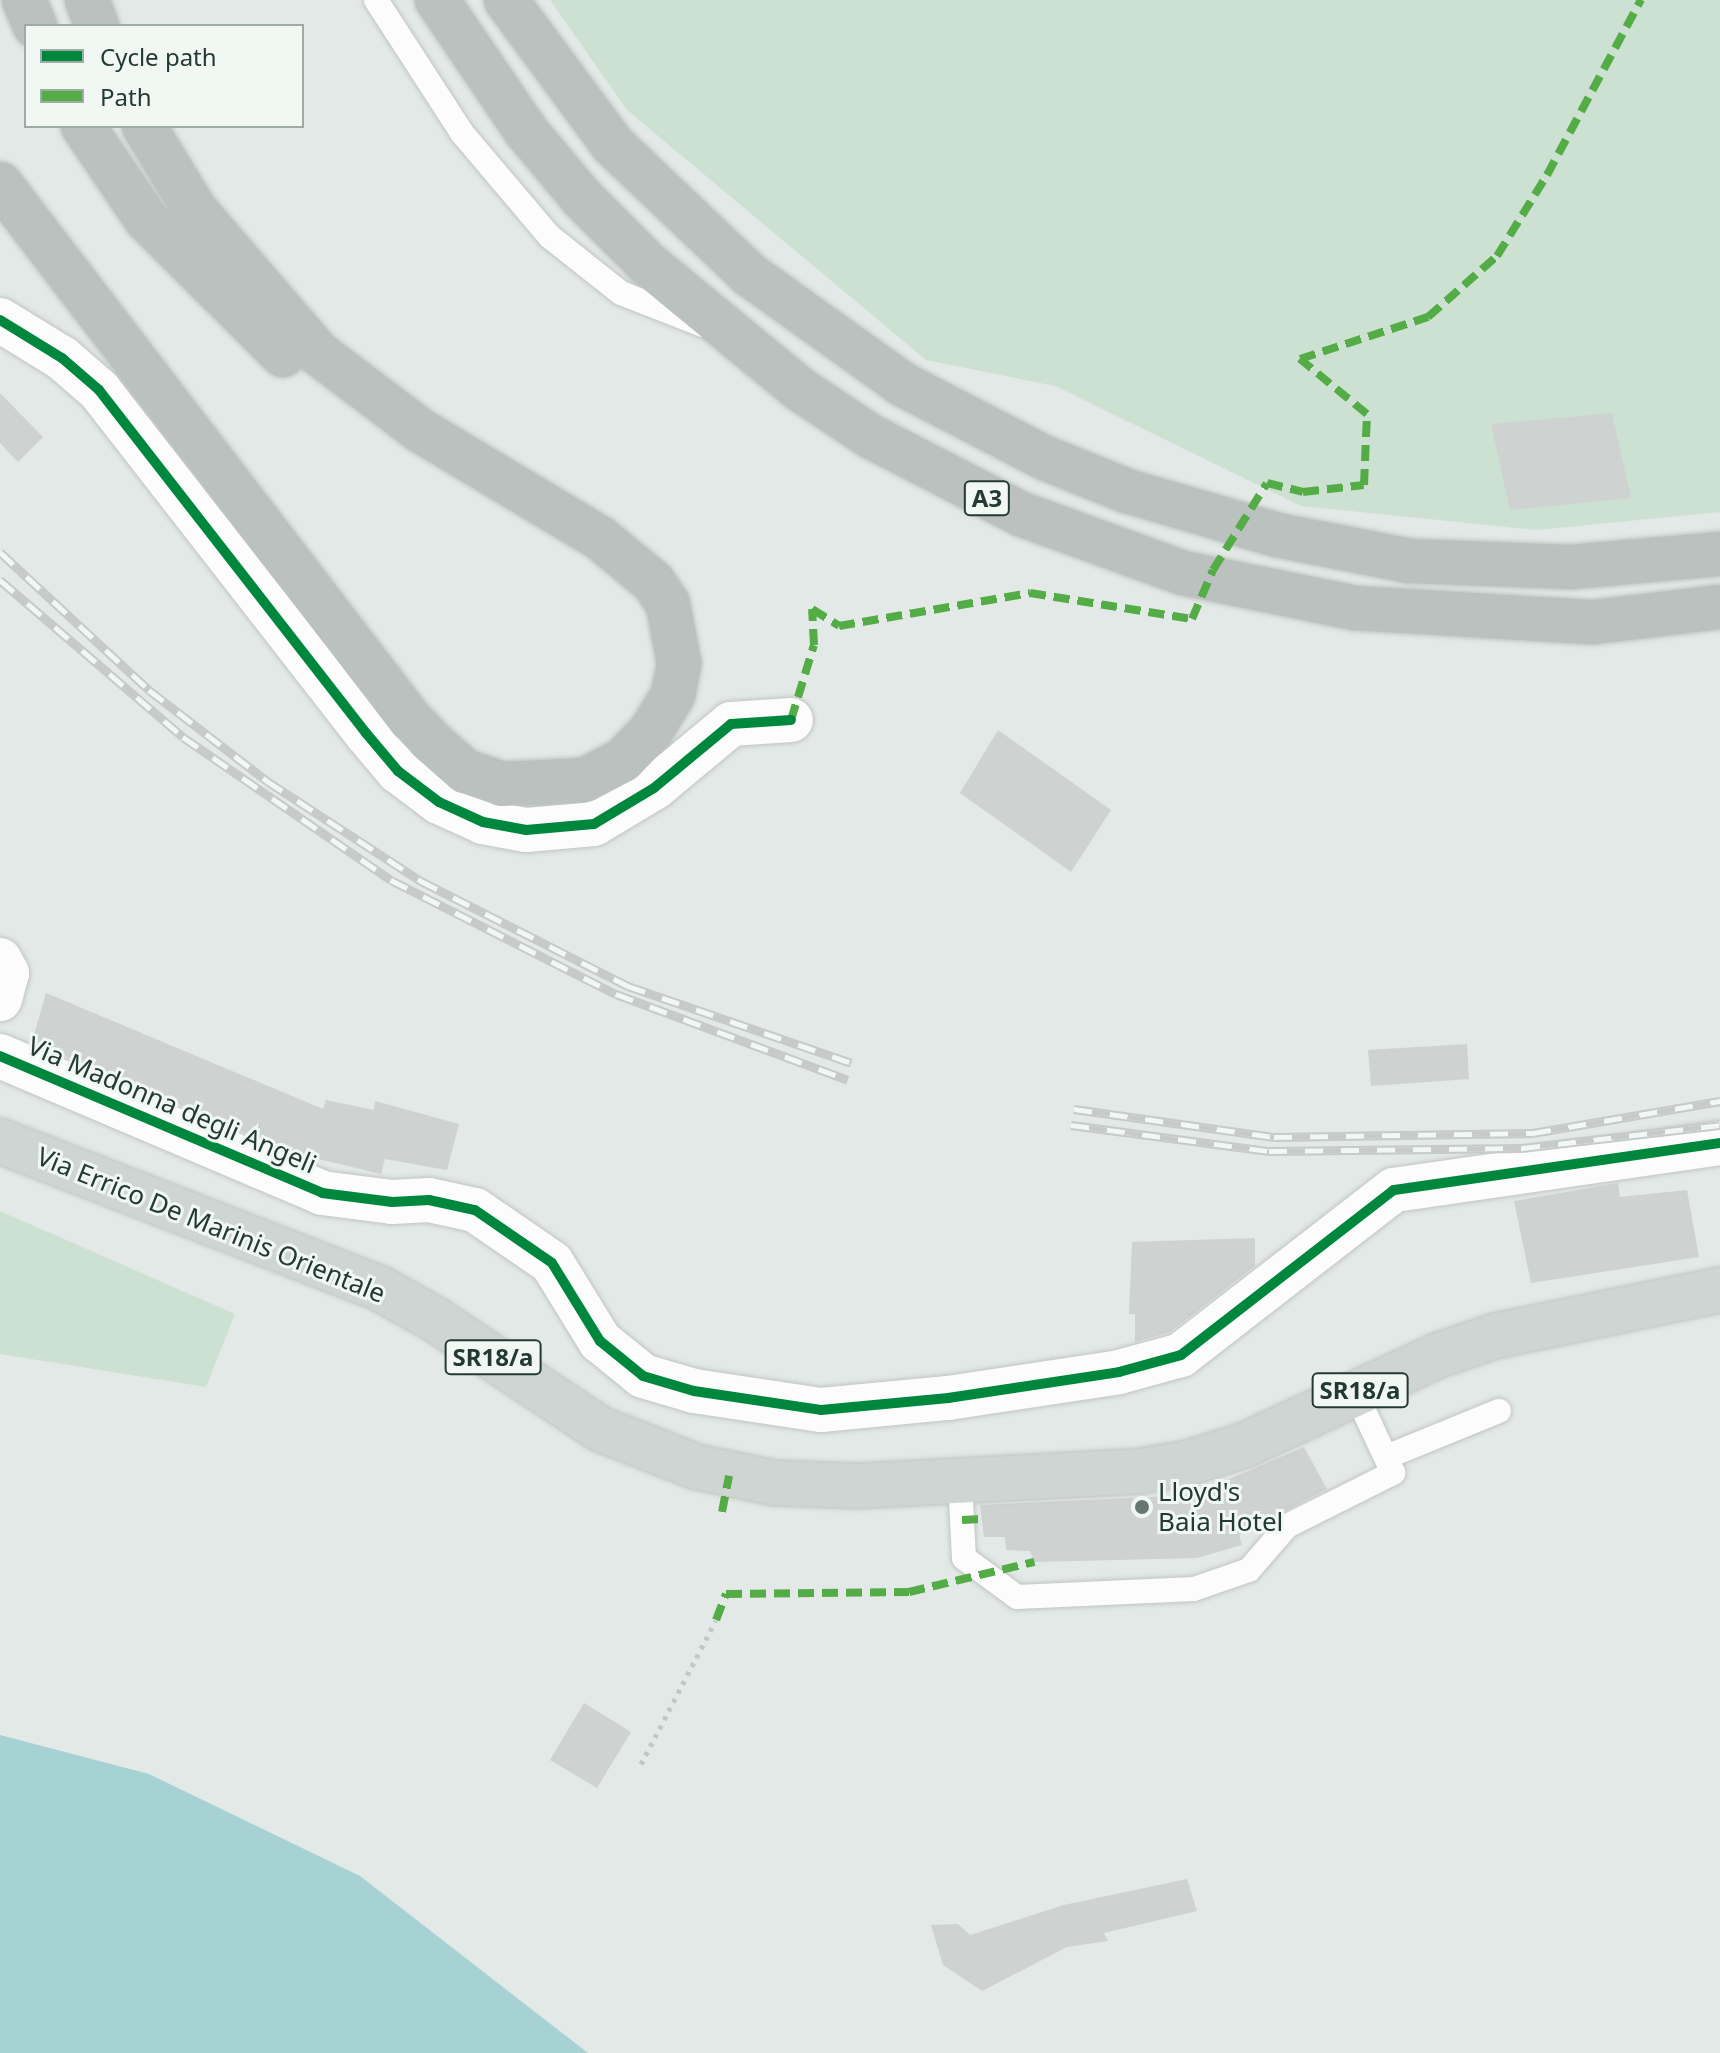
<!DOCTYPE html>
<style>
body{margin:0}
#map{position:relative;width:1720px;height:2053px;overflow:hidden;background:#e3e9e6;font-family:"Noto Sans",sans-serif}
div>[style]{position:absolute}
.green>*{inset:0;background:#cde1d2}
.water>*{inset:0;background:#a6d2d4}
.building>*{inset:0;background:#ced2d0}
.path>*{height:5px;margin-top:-2.5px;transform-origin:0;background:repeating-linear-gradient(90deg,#c0c9c4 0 4px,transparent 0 10px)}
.roads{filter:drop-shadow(0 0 2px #c0c5c3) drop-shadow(0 0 2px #c0c5c3)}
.service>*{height:24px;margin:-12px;padding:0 12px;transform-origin:12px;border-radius:12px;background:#fbfcfb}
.minor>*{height:44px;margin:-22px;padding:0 22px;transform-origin:22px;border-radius:22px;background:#fbfcfb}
.primary>*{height:44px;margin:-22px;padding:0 22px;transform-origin:22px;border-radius:22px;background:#ced5d2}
.motorway>*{height:44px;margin:-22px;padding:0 22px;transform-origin:22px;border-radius:22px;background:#bac1bf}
.rail>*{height:9px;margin-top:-4.5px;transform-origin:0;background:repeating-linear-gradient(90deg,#f1f8f4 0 18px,#c6cac9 0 36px);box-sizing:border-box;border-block:2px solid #c6cac9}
.quiet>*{height:8px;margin-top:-4px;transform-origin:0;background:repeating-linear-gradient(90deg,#53ac45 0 16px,transparent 0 24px)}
.cycleway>*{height:10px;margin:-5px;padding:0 5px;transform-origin:5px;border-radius:5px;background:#00873e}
.dots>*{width:22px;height:22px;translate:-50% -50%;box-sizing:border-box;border:4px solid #f1f8f4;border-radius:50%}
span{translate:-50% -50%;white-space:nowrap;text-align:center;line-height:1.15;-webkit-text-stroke:6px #f1f8f4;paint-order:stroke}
.shield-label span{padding:2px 6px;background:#f1f8f4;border:2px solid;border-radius:6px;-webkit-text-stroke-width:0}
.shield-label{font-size:24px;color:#233a32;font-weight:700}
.street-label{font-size:26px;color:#233a32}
.poi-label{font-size:26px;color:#233a32}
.left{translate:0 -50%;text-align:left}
.legend{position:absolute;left:24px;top:24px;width:280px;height:104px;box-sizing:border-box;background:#f1f8f4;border:2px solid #9faca6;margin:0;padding:10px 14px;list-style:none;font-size:24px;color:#233a32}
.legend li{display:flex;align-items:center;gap:16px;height:40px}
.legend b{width:40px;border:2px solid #9faca6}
</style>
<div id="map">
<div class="green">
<div style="clip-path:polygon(550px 0,1720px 0,1720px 512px,1537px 530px,1301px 506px,1055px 386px,926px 360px,627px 110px)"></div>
<div style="clip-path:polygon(0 1211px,235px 1314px,206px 1387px,0 1354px)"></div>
</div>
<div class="water">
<div style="clip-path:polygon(0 1735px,149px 1774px,360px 1876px,588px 2053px,0 2053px)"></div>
</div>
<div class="building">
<div style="clip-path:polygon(0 393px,43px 437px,18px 462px,0 443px)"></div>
<div style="clip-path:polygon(1612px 413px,1631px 498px,1510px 510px,1491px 424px)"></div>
<div style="clip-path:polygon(998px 730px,1111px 810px,1071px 872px,960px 793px)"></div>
<div style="clip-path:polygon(46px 993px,323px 1109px,326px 1100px,374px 1110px,375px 1101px,459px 1124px,447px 1170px,385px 1159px,381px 1174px,293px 1153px,32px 1042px)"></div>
<div style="clip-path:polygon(1467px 1044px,1469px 1079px,1371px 1086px,1368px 1050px)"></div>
<div style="clip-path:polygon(1618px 1183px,1620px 1197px,1687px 1190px,1699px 1257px,1531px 1283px,1514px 1201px)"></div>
<div style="clip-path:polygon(1255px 1238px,1255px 1266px,1170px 1332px,1135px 1342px,1135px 1314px,1129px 1314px,1132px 1242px)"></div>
<div style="clip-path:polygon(1304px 1447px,1327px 1489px,1239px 1535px,1242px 1545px,1197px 1558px,1034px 1562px,1030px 1551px,1006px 1550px,1005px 1537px,984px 1537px,980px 1505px,1192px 1495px)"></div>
<div style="clip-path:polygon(584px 1703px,631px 1732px,597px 1788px,550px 1760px)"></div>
<div style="clip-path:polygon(1187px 1879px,1197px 1911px,1104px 1933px,1108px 1941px,1067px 1947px,982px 1991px,943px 1965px,931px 1925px,958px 1924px,970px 1935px,1064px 1905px)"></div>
</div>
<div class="path">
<div style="left:641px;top:1764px;width:162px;rotate:-62.5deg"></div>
</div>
<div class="roads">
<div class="service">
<div style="left:376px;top:0;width:158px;rotate:57.1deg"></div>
<div style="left:462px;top:133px;width:135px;rotate:49.8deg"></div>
<div style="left:549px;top:236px;width:92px;rotate:38.4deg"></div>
<div style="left:621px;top:293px;width:88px;rotate:21.3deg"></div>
<div style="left:1386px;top:1457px;width:122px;rotate:-22.2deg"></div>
<div style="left:960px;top:1480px;width:78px;rotate:87.1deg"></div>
<div style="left:964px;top:1558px;width:66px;rotate:36.3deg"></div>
<div style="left:1017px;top:1597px;width:177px;rotate:-2.6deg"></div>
<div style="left:1194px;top:1589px;width:58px;rotate:-19.1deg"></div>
<div style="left:1249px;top:1570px;width:58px;rotate:-49.2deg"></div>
<div style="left:1287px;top:1526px;width:119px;rotate:-26.6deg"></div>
<div style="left:1393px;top:1473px;width:89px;rotate:-115.1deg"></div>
</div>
<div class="minor">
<div style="left:0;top:320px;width:73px;rotate:31.5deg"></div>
<div style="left:62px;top:358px;width:49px;rotate:40.9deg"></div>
<div style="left:99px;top:390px;width:435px;rotate:52.1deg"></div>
<div style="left:366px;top:733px;width:50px;rotate:49.9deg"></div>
<div style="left:398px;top:771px;width:51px;rotate:37.1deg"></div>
<div style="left:439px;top:802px;width:48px;rotate:24.4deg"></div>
<div style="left:483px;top:822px;width:44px;rotate:10.5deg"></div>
<div style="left:526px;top:830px;width:68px;rotate:-5deg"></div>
<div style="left:594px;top:824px;width:70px;rotate:-31deg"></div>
<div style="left:654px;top:788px;width:100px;rotate:-39.7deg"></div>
<div style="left:731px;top:724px;width:60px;rotate:-3.8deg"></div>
<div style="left:0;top:960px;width:15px;rotate:62deg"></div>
<div style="left:7px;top:973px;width:27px;rotate:105deg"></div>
<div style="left:0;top:1056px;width:350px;rotate:23deg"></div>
<div style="left:322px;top:1193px;width:71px;rotate:7.3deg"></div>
<div style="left:392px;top:1202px;width:37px;rotate:-3deg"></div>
<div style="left:429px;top:1200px;width:47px;rotate:12.3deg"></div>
<div style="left:475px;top:1210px;width:93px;rotate:34.5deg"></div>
<div style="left:552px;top:1263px;width:92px;rotate:58.4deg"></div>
<div style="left:600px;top:1341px;width:55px;rotate:39.1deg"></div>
<div style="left:643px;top:1376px;width:53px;rotate:16.4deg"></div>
<div style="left:694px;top:1391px;width:128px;rotate:8.5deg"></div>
<div style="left:821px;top:1410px;width:128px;rotate:-5.4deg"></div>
<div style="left:948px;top:1398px;width:173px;rotate:-8.6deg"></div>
<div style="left:1119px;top:1372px;width:64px;rotate:-15.3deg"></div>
<div style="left:1181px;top:1355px;width:269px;rotate:-37.8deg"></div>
<div style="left:1394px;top:1190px;width:329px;rotate:-8.2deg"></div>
</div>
<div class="primary">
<div style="left:0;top:1141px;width:409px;rotate:21.2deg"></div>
<div style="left:381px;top:1289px;width:63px;rotate:29.4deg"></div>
<div style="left:436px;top:1320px;width:197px;rotate:33.6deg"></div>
<div style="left:600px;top:1429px;width:104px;rotate:21.4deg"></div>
<div style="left:697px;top:1467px;width:80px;rotate:11.6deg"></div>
<div style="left:775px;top:1483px;width:83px;rotate:2.1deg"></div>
<div style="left:858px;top:1486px;width:283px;rotate:-3deg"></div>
<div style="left:1141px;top:1471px;width:48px;rotate:-9.7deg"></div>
<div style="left:1188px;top:1463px;width:60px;rotate:-17.5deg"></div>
<div style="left:1245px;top:1445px;width:214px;rotate:-24.9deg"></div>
<div style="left:1439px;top:1355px;width:59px;rotate:-18.7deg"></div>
<div style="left:1495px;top:1336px;width:230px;rotate:-11.6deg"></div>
</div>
<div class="motorway">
<div style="left:24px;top:0;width:28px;rotate:67deg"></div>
<div style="left:87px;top:0;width:28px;rotate:69deg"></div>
<div style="left:437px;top:0;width:158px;rotate:55.8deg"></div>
<div style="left:526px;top:131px;width:87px;rotate:50.1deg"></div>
<div style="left:582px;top:198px;width:93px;rotate:45deg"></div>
<div style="left:648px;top:264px;width:198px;rotate:39.5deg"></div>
<div style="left:801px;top:390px;width:83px;rotate:33.7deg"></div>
<div style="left:870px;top:436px;width:170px;rotate:27.3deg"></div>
<div style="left:1021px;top:514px;width:172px;rotate:20deg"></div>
<div style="left:1183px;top:573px;width:176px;rotate:11.5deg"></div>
<div style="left:1355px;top:608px;width:239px;rotate:3.4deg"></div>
<div style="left:1594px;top:622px;width:127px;rotate:-6.8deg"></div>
<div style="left:506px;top:0;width:180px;rotate:53.6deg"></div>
<div style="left:613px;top:145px;width:189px;rotate:43.5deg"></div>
<div style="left:750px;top:275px;width:187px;rotate:35.6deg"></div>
<div style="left:902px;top:384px;width:161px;rotate:27.4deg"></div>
<div style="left:1045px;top:458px;width:88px;rotate:21.9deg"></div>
<div style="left:1127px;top:491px;width:156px;rotate:16.3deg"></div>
<div style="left:1277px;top:535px;width:136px;rotate:11.1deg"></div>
<div style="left:1410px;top:561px;width:161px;rotate:2.1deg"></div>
<div style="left:1571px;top:567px;width:150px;rotate:-5deg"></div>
<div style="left:83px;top:126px;width:112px;rotate:55.9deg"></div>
<div style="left:146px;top:219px;width:193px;rotate:44.8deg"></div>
<div style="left:0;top:184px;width:674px;rotate:52.54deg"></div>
<div style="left:410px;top:719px;width:33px;rotate:46deg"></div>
<div style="left:433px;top:743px;width:43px;rotate:41.2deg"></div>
<div style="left:465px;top:771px;width:39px;rotate:19deg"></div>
<div style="left:502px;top:784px;width:83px;rotate:-2.8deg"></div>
<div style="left:585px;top:780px;width:43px;rotate:-27.8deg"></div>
<div style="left:623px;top:760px;width:40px;rotate:-46deg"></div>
<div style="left:651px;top:731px;width:42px;rotate:-58.6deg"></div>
<div style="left:673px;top:695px;width:33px;rotate:-79deg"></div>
<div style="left:679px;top:663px;width:60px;rotate:-100.6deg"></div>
<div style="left:668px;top:604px;width:27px;rotate:-124deg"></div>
<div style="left:653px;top:582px;width:69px;rotate:-140.3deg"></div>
<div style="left:600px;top:538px;width:209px;rotate:-149.1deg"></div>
<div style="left:421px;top:431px;width:129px;rotate:-142.9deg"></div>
<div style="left:318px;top:353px;width:189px;rotate:-130.7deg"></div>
<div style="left:195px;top:210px;width:98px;rotate:-121.3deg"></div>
</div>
</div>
<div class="rail">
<div style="left:0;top:552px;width:203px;rotate:42.8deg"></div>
<div style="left:149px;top:690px;width:149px;rotate:37.6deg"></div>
<div style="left:267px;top:781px;width:184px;rotate:33deg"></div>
<div style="left:421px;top:881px;width:232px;rotate:26.9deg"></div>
<div style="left:628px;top:986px;width:236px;rotate:19deg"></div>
<div style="left:0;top:580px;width:241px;rotate:40.6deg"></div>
<div style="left:183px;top:737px;width:252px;rotate:34.5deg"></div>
<div style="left:391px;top:880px;width:252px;rotate:26.9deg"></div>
<div style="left:616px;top:994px;width:247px;rotate:20.3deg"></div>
<div style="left:1074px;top:1109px;width:202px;rotate:8deg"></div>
<div style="left:1274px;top:1137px;width:259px;rotate:-0.9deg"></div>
<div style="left:1533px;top:1133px;width:190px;rotate:-9.7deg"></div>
<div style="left:1071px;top:1125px;width:200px;rotate:7.5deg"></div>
<div style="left:1269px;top:1151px;width:253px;rotate:-0.7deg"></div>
<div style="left:1522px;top:1148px;width:199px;rotate:-6.6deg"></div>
</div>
<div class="quiet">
<div style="left:791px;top:720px;width:78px;rotate:-73deg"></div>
<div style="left:814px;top:645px;width:36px;rotate:-93deg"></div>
<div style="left:812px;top:609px;width:32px;rotate:32deg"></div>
<div style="left:839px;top:626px;width:194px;rotate:-9.8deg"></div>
<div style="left:1030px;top:593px;width:164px;rotate:9.1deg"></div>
<div style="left:1192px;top:619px;width:53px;rotate:-66.8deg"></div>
<div style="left:1213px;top:570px;width:102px;rotate:-58.2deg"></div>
<div style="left:1267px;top:483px;width:37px;rotate:14deg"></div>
<div style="left:1303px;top:492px;width:61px;rotate:-6.5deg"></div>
<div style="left:1364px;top:485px;width:71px;rotate:-87.6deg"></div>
<div style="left:1367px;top:414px;width:87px;rotate:-140.6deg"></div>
<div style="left:1300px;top:359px;width:135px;rotate:-18.2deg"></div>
<div style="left:1428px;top:317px;width:92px;rotate:-41.5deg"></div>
<div style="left:1497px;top:256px;width:95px;rotate:-58.3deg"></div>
<div style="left:1547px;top:175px;width:199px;rotate:-61.8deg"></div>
<div style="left:722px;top:1512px;width:37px;rotate:-79deg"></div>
<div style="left:962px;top:1520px;width:20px;rotate:-3deg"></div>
<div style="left:716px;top:1620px;width:28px;rotate:-69deg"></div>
<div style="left:726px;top:1594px;width:183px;rotate:-0.6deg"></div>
<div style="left:909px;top:1592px;width:129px;rotate:-13.5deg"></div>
</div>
<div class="cycleway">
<div style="left:0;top:320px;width:73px;rotate:31.5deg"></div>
<div style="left:62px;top:358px;width:49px;rotate:40.9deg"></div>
<div style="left:99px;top:390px;width:435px;rotate:52.1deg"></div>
<div style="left:366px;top:733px;width:50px;rotate:49.9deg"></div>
<div style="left:398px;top:771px;width:51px;rotate:37.1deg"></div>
<div style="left:439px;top:802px;width:48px;rotate:24.4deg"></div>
<div style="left:483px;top:822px;width:44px;rotate:10.5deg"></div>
<div style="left:526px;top:830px;width:68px;rotate:-5deg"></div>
<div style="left:594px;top:824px;width:70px;rotate:-31deg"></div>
<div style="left:654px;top:788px;width:100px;rotate:-39.7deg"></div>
<div style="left:731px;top:724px;width:60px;rotate:-3.8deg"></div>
<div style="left:0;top:1056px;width:350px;rotate:23deg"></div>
<div style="left:322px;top:1193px;width:71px;rotate:7.3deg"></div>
<div style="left:392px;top:1202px;width:37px;rotate:-3deg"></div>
<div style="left:429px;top:1200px;width:47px;rotate:12.3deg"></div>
<div style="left:475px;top:1210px;width:93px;rotate:34.5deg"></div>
<div style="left:552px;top:1263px;width:92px;rotate:58.4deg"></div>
<div style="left:600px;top:1341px;width:55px;rotate:39.1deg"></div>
<div style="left:643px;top:1376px;width:53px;rotate:16.4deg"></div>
<div style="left:694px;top:1391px;width:128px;rotate:8.5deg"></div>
<div style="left:821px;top:1410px;width:128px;rotate:-5.4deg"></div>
<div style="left:948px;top:1398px;width:173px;rotate:-8.6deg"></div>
<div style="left:1119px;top:1372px;width:64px;rotate:-15.3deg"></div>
<div style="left:1181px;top:1355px;width:269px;rotate:-37.8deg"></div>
<div style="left:1394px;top:1190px;width:329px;rotate:-8.2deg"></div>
</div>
<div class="dots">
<div style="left:1142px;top:1507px;background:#667771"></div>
</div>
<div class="shield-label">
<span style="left:987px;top:498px">A3</span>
<span style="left:493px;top:1357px">SR18/a</span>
<span style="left:1360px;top:1390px">SR18/a</span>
</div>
<div class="street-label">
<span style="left:172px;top:1105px;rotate:23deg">Via Madonna degli Angeli</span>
<span style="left:211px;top:1225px;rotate:22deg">Via Errico De Marinis Orientale</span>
</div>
<div class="poi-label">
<span class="left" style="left:1158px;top:1507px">Lloyd's<br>Baia Hotel</span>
</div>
<ul class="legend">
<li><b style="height:10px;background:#00873e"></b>Cycle path</li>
<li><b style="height:10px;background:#53ac45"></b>Path</li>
</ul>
</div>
